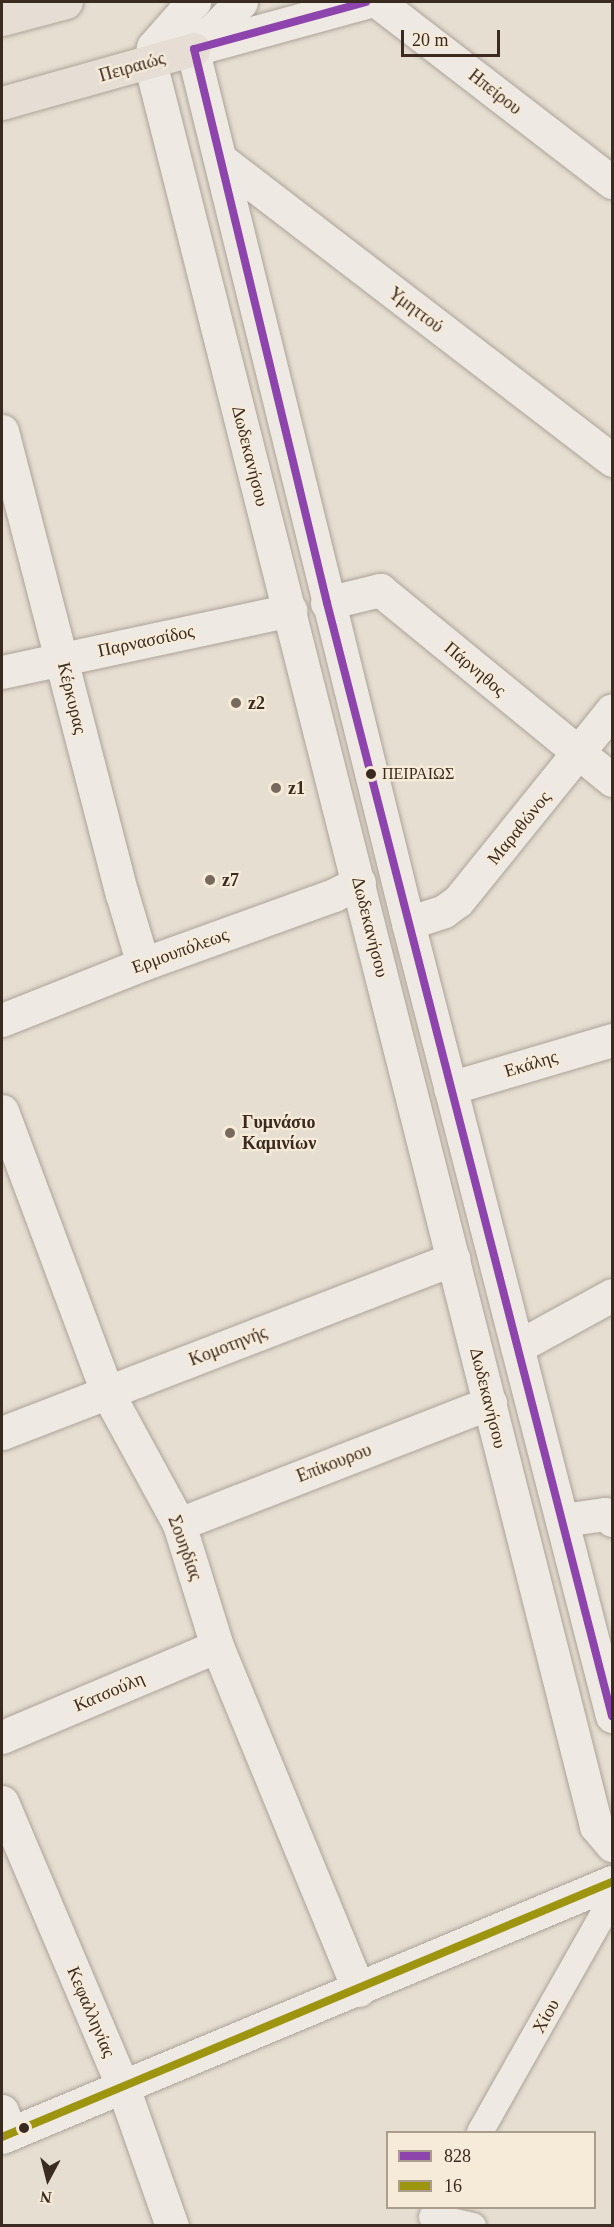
<!DOCTYPE html>
<meta charset="utf-8">
<style>
body{margin:0}
#map{position:relative;width:614px;height:2227px;overflow:hidden;background:#e6ded1;font-family:"Times New Roman",serif}
div>[style]{position:absolute}
.roads{filter:drop-shadow(0 0 2px #aca399) drop-shadow(0 0 2px #aca399)}
.pedestrian>*{height:26px;margin:-13px;padding:0 13px;transform-origin:13px;border-radius:13px;background:#eee9e2}
.minor>*{height:33px;margin:-16.5px;padding:0 16.5px;transform-origin:16.5px;border-radius:16.5px;background:#eee9e2}
.tertiary>*{height:33px;margin:-16.5px;padding:0 16.5px;transform-origin:16.5px;border-radius:16.5px;background:#eee9e2}
.secondary>*{height:33px;margin:-16.5px;padding:0 16.5px;transform-origin:16.5px;border-radius:16.5px;background:#eee9e2}
.primary>*{height:33px;margin:-16.5px;padding:0 16.5px;transform-origin:16.5px;border-radius:16.5px;background:#e6ded4}
.bus-1>*{height:8px;margin:-4px;padding:0 4px;transform-origin:4px;border-radius:4px;background:#8e44ad}
.bus-2>*{height:8px;margin:-4px;padding:0 4px;transform-origin:4px;border-radius:4px;background:#9d9410}
.dots>*{width:16px;height:16px;translate:-50% -50%;box-sizing:border-box;border:3px solid #f6ead8;border-radius:50%}
span{translate:-50% -50%;white-space:nowrap;text-align:center;line-height:1.15;-webkit-text-stroke:4.5px #f6ead8;paint-order:stroke}
.bus-label{font-size:16px;color:#3b2a20}
.left{translate:0 -50%;text-align:left}
.street-label{font-size:18px;color:#3b2a20}
.poi-label{font-size:18px;color:#3b2a20;font-weight:700}
.frame{position:absolute;inset:0;border:3px solid #3b2a20;pointer-events:none}
.legend{position:absolute;left:386px;top:2131px;width:210px;height:78px;box-sizing:border-box;background:#f6ead8;border:2px solid #ab9d8e;margin:0;padding:8px 10px;list-style:none;font-size:18px;color:#3b2a20}
.legend li{display:flex;align-items:center;gap:12px;height:30px}
.legend b{width:30px;border:2px solid #ab9d8e}
.north{position:absolute;left:18px;top:2149px;width:60px;height:60px;-webkit-text-stroke:4px #f6ead8;paint-order:stroke;rotate:187deg;font-size:16px;font-weight:700;line-height:24px;text-align:center;color:#3b2a20}
.north::after{content:'';display:block;margin:auto;width:21px;height:27px;background:#3b2a20;clip-path:polygon(50% 0,100% 100%,50% 72%,0 100%)}
.scale{position:absolute;left:401px;top:30px;width:99px;height:27px;box-sizing:border-box;border:3px solid #3b2a20;border-top:0;padding-left:8px;font-size:18px;line-height:21px;white-space:nowrap;color:#3b2a20;-webkit-text-stroke:4px #f6ead8;paint-order:stroke}
</style>
<div id="map">
<div class="roads">
<div class="pedestrian">
<div style="left:480px;top:2132px;width:268px;rotate:-60.5deg"></div>
<div style="left:432px;top:2217px;width:42px;rotate:12.4deg"></div>
</div>
<div class="minor">
<div style="left:378px;top:2px;width:295px;rotate:37.6deg"></div>
<div style="left:220px;top:159px;width:494px;rotate:37.5deg"></div>
<div style="left:2px;top:431px;width:478px;rotate:75.5deg"></div>
<div style="left:122px;top:894px;width:73px;rotate:73.3deg"></div>
<div style="left:327px;top:603px;width:55px;rotate:-13.8deg"></div>
<div style="left:380px;top:590px;width:300px;rotate:39.3deg"></div>
<div style="left:2px;top:672px;width:295px;rotate:-12.1deg"></div>
<div style="left:408px;top:923px;width:38px;rotate:-18deg"></div>
<div style="left:444px;top:911px;width:17px;rotate:-36deg"></div>
<div style="left:458px;top:901px;width:245px;rotate:-51.1deg"></div>
<div style="left:2px;top:1020px;width:152px;rotate:-21.7deg"></div>
<div style="left:143px;top:964px;width:203px;rotate:-19.9deg"></div>
<div style="left:334px;top:895px;width:28px;rotate:-27deg"></div>
<div style="left:450px;top:1088px;width:169px;rotate:-16.5deg"></div>
<div style="left:2px;top:1111px;width:300px;rotate:69.5deg"></div>
<div style="left:107px;top:1392px;width:150px;rotate:61.4deg"></div>
<div style="left:179px;top:1524px;width:128px;rotate:72.7deg"></div>
<div style="left:217px;top:1646px;width:372px;rotate:67.6deg"></div>
<div style="left:517px;top:1347px;width:108px;rotate:-28.7deg"></div>
<div style="left:2px;top:1433px;width:484px;rotate:-21.1deg"></div>
<div style="left:562px;top:1520px;width:43px;rotate:-7.9deg"></div>
<div style="left:605px;top:1514px;width:9px;rotate:41deg"></div>
<div style="left:179px;top:1524px;width:334px;rotate:-21.3deg"></div>
<div style="left:2px;top:1737px;width:233px;rotate:-22.9deg"></div>
<div style="left:2px;top:1802px;width:310px;rotate:67deg"></div>
<div style="left:123px;top:2087px;width:147px;rotate:70.6deg"></div>
<div style="left:2px;top:2111px;width:24px;rotate:71deg"></div>
</div>
<div class="tertiary">
<div style="left:183px;top:13px;width:45px;rotate:131.4deg"></div>
<div style="left:153px;top:47px;width:15px;rotate:101deg"></div>
<div style="left:150px;top:62px;width:1820px;rotate:75.81deg"></div>
<div style="left:596px;top:1826px;width:25px;rotate:50deg"></div>
<div style="left:186px;top:23px;width:927px;rotate:76.14deg"></div>
<div style="left:408px;top:923px;width:819px;rotate:75.57deg"></div>
<div style="left:2px;top:2137px;width:661px;rotate:-22.69deg"></div>
</div>
<div class="secondary">
<div style="left:183px;top:13px;width:16px;rotate:-45deg"></div>
<div style="left:195px;top:48px;width:65px;rotate:-45deg"></div>
<div style="left:194px;top:49px;width:178px;rotate:-15.3deg"></div>
</div>
<div class="primary">
<div style="left:2px;top:19px;width:66px;rotate:-14.9deg"></div>
<div style="left:2px;top:103px;width:199px;rotate:-15.7deg"></div>
</div>
</div>
<div class="bus-1">
<div style="left:366px;top:2px;width:178px;rotate:164.7deg"></div>
<div style="left:194px;top:49px;width:570px;rotate:76.5deg"></div>
<div style="left:327px;top:603px;width:1149px;rotate:75.64deg"></div>
</div>
<div class="bus-2">
<div style="left:2px;top:2137px;width:661px;rotate:-22.69deg"></div>
</div>
<div class="dots">
<div style="left:236px;top:703px;background:#77695e"></div>
<div style="left:371px;top:774px;background:#3b2a20"></div>
<div style="left:276px;top:788px;background:#77695e"></div>
<div style="left:210px;top:880px;background:#77695e"></div>
<div style="left:230px;top:1133px;background:#77695e"></div>
<div style="left:24px;top:2128px;background:#3b2a20"></div>
</div>
<div class="bus-label">
<span class="left" style="left:382px;top:774px">ΠΕΙΡΑΙΩΣ</span>
</div>
<div class="street-label">
<span style="left:132px;top:67px;rotate:-16deg">Πειραιώς</span>
<span style="left:495px;top:92px;rotate:38deg">Ηπείρου</span>
<span style="left:416px;top:310px;rotate:37deg">Υμηττού</span>
<span style="left:250px;top:456px;rotate:76deg">Δωδεκανήσου</span>
<span style="left:146px;top:641px;rotate:-12deg">Παρνασσίδος</span>
<span style="left:475px;top:669px;rotate:40deg">Πάρνηθος</span>
<span style="left:72px;top:698px;rotate:76deg">Κέρκυρας</span>
<span style="left:519px;top:828px;rotate:-51deg">Μαραθώνος</span>
<span style="left:370px;top:927px;rotate:76deg">Δωδεκανήσου</span>
<span style="left:180px;top:951px;rotate:-20deg">Ερμουπόλεως</span>
<span style="left:531px;top:1064px;rotate:-17deg">Εκάλης</span>
<span style="left:228px;top:1346px;rotate:-21deg">Κομοτηνής</span>
<span style="left:488px;top:1398px;rotate:76deg">Δωδεκανήσου</span>
<span style="left:334px;top:1463px;rotate:-21deg">Επίκουρου</span>
<span style="left:185px;top:1548px;rotate:70deg">Σουηδίας</span>
<span style="left:109px;top:1692px;rotate:-23deg">Κατσούλη</span>
<span style="left:91px;top:2012px;rotate:67deg">Κεφαλληνίας</span>
<span style="left:546px;top:2016px;rotate:-61deg">Χίου</span>
</div>
<div class="poi-label">
<span class="left" style="left:248px;top:703px">z2</span>
<span class="left" style="left:288px;top:788px">z1</span>
<span class="left" style="left:222px;top:880px">z7</span>
<span class="left" style="left:242px;top:1133px">Γυμνάσιο<br>Καμινίων</span>
</div>
<div class="frame"></div>
<ul class="legend">
<li><b style="height:8px;background:#8e44ad"></b>828</li>
<li><b style="height:8px;background:#9d9410"></b>16</li>
</ul>
<div class="north">N</div>
<div class="scale">20 m</div>
</div>
